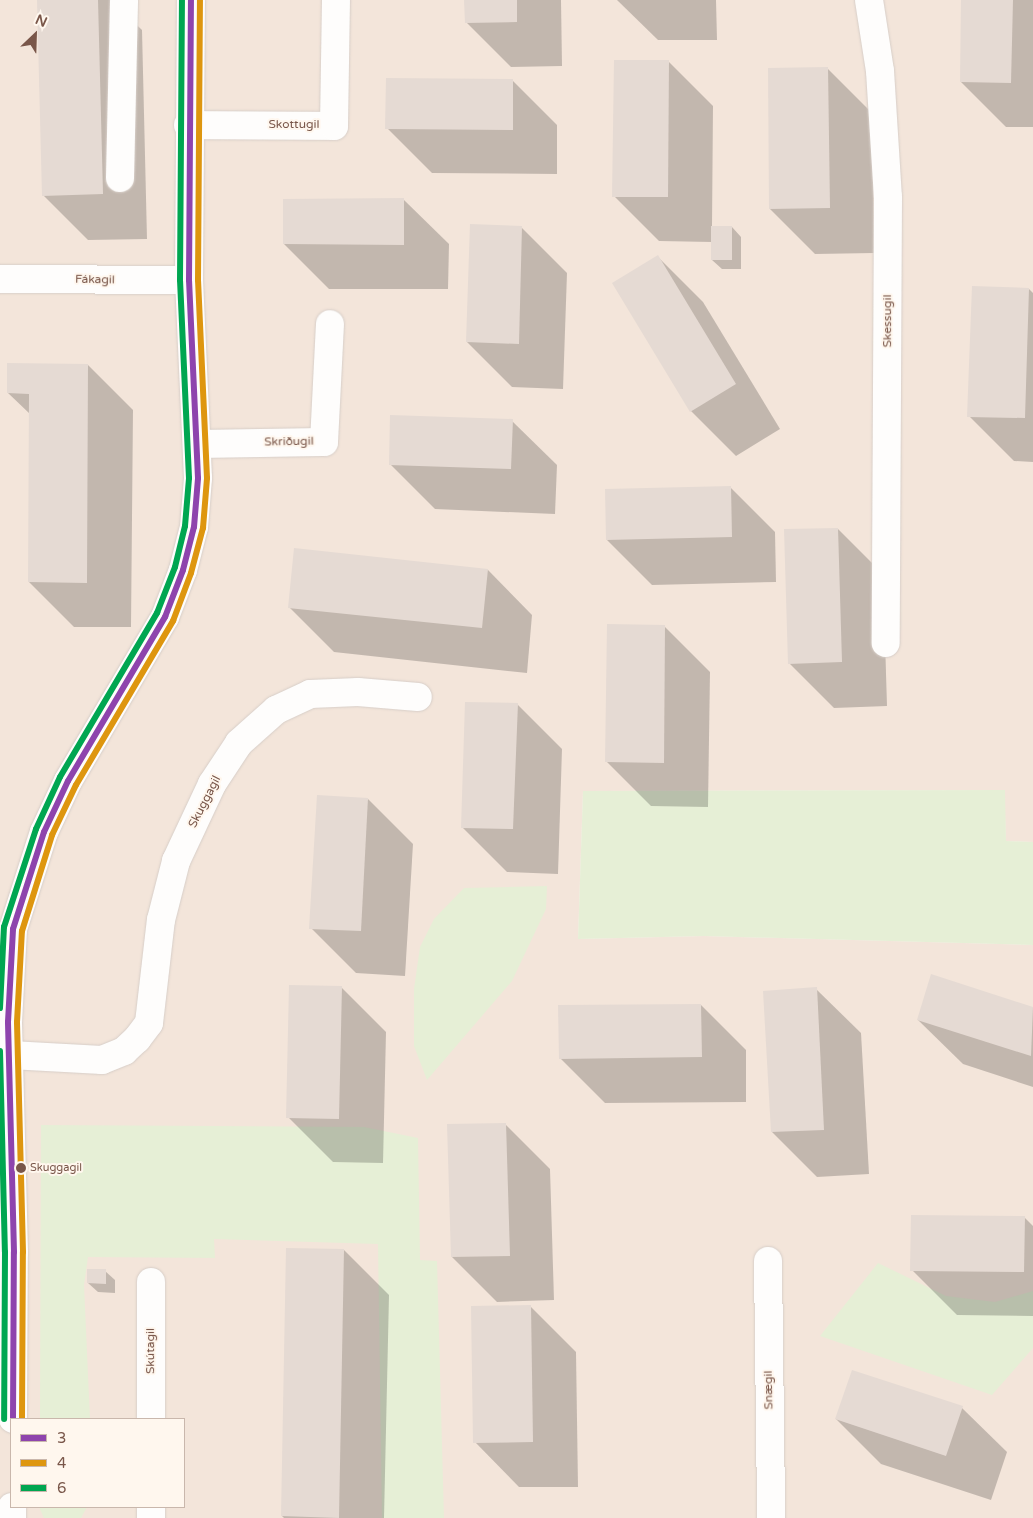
<!DOCTYPE html>
<meta charset="utf-8">
<style>
body{margin:0}
#map{position:relative;width:1033px;height:1518px;overflow:hidden;background:#f8f2ec;font-family:"Varela Round",sans-serif}
div>[style]{position:absolute}
.residential>*{inset:0;background:#f3e5da}
.green>*{inset:0;background:#e6efd6}
.shadow>*{inset:0;background:#0003}
.building>*{inset:0;background:#e5dad3}
.roads{filter:drop-shadow(0 0 1px #d7cec8) drop-shadow(0 0 1px #d7cec8)}
.minor>*{height:28px;margin:-14px;padding:0 14px;transform-origin:14px;border-radius:14px;background:#fefdfc}
.bus-1>*{height:6px;margin:-3px;padding:0 3px;transform-origin:3px;border-radius:3px;background:#8e44ad}
.bus-2>*{height:6px;margin:-3px;padding:0 3px;transform-origin:3px;border-radius:3px;background:#de960f}
.bus-3>*{height:6px;margin:-3px;padding:0 3px;transform-origin:3px;border-radius:3px;background:#00a651}
.dots>*{width:14px;height:14px;translate:-50% -50%;box-sizing:border-box;border:2px solid #fff7ee;border-radius:50%}
span{translate:-50% -50%;white-space:nowrap;text-align:center;line-height:1.15;-webkit-text-stroke:4px #fff7ee;paint-order:stroke}
.bus-label{font-size:11px;color:#795649}
.left{translate:0 -50%;text-align:left}
.street-label{font-size:12px;color:#795649}
.legend{position:absolute;left:10px;top:1418px;width:175px;height:90px;box-sizing:border-box;background:#fff7ee;border:1px solid #c9b7ac;margin:0;padding:6px 9px;list-style:none;font-size:15px;color:#795649}
.legend li{display:flex;align-items:center;gap:10px;height:25px}
.legend b{width:25px;border:1px solid #c9b7ac}
.north{position:absolute;left:10px;top:10px;width:50px;height:50px;-webkit-text-stroke:4px #fff7ee;paint-order:stroke;rotate:24deg;font-size:14px;font-weight:700;line-height:20px;text-align:center;color:#795649}
.north::after{content:'';display:block;margin:auto;width:18px;height:22px;background:#795649;clip-path:polygon(50% 0,100% 100%,50% 72%,0 100%)}
</style>
<div id="map">
<div class="residential">
<div style="clip-path:polygon(evenodd,0 0,1033px 0,1033px 842px,1006px 841px,1004px 790px,583px 791px,578px 939px,704px 936px,1033px 945px,1033px 1518px,0 1518px,0 0,11px 1419px,184px 1419px,184px 1507px,11px 1507px,11px 1419px)"></div>
</div>
<div class="green">
<div style="clip-path:polygon(1005px 790px,1006px 841px,1033px 842px,1033px 945px,704px 936px,578px 939px,583px 791px)"></div>
<div style="clip-path:polygon(547px 886px,546px 909px,512px 981px,427px 1080px,414px 1046px,414px 989px,420px 947px,434px 919px,464px 888px)"></div>
<div style="clip-path:polygon(41px 1125px,364px 1127px,418px 1138px,420px 1260px,437px 1261px,444px 1518px,382px 1518px,378px 1244px,214px 1239px,215px 1258px,88px 1257px,84px 1285px,90px 1419px,40px 1419px)"></div>
<div style="clip-path:polygon(878px 1263px,946px 1296px,995px 1302px,1033px 1291px,1033px 1348px,992px 1395px,820px 1336px)"></div>
<div style="clip-path:polygon(39px 1507px,87px 1507px,81px 1518px,44px 1518px)"></div>
</div>
<div class="shadow">
<div style="clip-path:polygon(38px 0,111px 0,142px 30px,147px 239px,88px 240px,43px 195px)"></div>
<div style="clip-path:polygon(466px 0,561px 0,562px 66px,511px 67px,466px 22px)"></div>
<div style="clip-path:polygon(617px 0,716px 0,717px 40px,658px 40px)"></div>
<div style="clip-path:polygon(962px 0,1033px 0,1033px 127px,1006px 127px,961px 82px)"></div>
<div style="clip-path:polygon(669px 62px,713px 106px,712px 227px,732px 227px,741px 237px,741px 269px,722px 269px,712px 260px,712px 242px,659px 241px,614px 196px)"></div>
<div style="clip-path:polygon(827px 68px,872px 113px,874px 253px,815px 254px,770px 209px)"></div>
<div style="clip-path:polygon(512px 80px,557px 125px,557px 174px,432px 173px,387px 128px)"></div>
<div style="clip-path:polygon(404px 200px,449px 244px,448px 289px,329px 289px,284px 244px)"></div>
<div style="clip-path:polygon(471px 226px,522px 228px,567px 273px,563px 389px,512px 387px,467px 342px)"></div>
<div style="clip-path:polygon(658px 257px,703px 302px,780px 429px,736px 456px,691px 411px,614px 283px)"></div>
<div style="clip-path:polygon(1029px 289px,1033px 293px,1033px 462px,1014px 461px,969px 416px)"></div>
<div style="clip-path:polygon(88px 365px,133px 410px,131px 627px,74px 627px,29px 582px,30px 414px,8px 393px)"></div>
<div style="clip-path:polygon(512px 421px,557px 465px,555px 514px,435px 509px,390px 464px)"></div>
<div style="clip-path:polygon(730px 487px,775px 532px,776px 582px,652px 585px,607px 540px)"></div>
<div style="clip-path:polygon(838px 529px,883px 574px,887px 706px,834px 708px,789px 663px)"></div>
<div style="clip-path:polygon(488px 570px,532px 615px,527px 673px,334px 652px,289px 607px)"></div>
<div style="clip-path:polygon(665px 627px,710px 672px,708px 807px,651px 806px,606px 761px)"></div>
<div style="clip-path:polygon(517px 704px,562px 749px,558px 874px,507px 872px,462px 827px)"></div>
<div style="clip-path:polygon(368px 799px,413px 844px,405px 976px,356px 973px,311px 928px)"></div>
<div style="clip-path:polygon(932px 976px,1033px 1008px,1033px 1087px,963px 1064px,918px 1020px)"></div>
<div style="clip-path:polygon(341px 987px,386px 1032px,383px 1163px,333px 1162px,288px 1117px)"></div>
<div style="clip-path:polygon(816px 989px,861px 1033px,869px 1174px,817px 1177px,772px 1132px)"></div>
<div style="clip-path:polygon(701px 1005px,746px 1050px,746px 1102px,605px 1103px,560px 1058px)"></div>
<div style="clip-path:polygon(505px 1124px,550px 1169px,554px 1300px,497px 1302px,452px 1257px)"></div>
<div style="clip-path:polygon(1024px 1217px,1033px 1226px,1033px 1316px,957px 1315px,912px 1270px)"></div>
<div style="clip-path:polygon(344px 1250px,389px 1295px,384px 1518px,284px 1518px,282px 1516px)"></div>
<div style="clip-path:polygon(105px 1271px,115px 1280px,115px 1293px,98px 1292px,88px 1283px)"></div>
<div style="clip-path:polygon(531px 1307px,576px 1352px,578px 1487px,519px 1487px,475px 1442px)"></div>
<div style="clip-path:polygon(962px 1408px,1007px 1452px,991px 1500px,881px 1464px,836px 1419px)"></div>
</div>
<div class="building">
<div style="clip-path:polygon(37px 0,98px 0,103px 194px,42px 196px)"></div>
<div style="clip-path:polygon(464px 0,517px 0,517px 22px,465px 23px)"></div>
<div style="clip-path:polygon(961px 0,1013px 0,1011px 83px,960px 82px)"></div>
<div style="clip-path:polygon(614px 60px,669px 60px,668px 197px,612px 197px)"></div>
<div style="clip-path:polygon(828px 67px,830px 208px,769px 209px,768px 68px)"></div>
<div style="clip-path:polygon(386px 78px,513px 79px,513px 130px,385px 129px)"></div>
<div style="clip-path:polygon(404px 198px,404px 245px,283px 244px,283px 199px)"></div>
<div style="clip-path:polygon(470px 224px,522px 226px,519px 344px,466px 342px)"></div>
<div style="clip-path:polygon(711px 226px,732px 226px,732px 260px,711px 260px)"></div>
<div style="clip-path:polygon(658px 255px,736px 384px,690px 412px,612px 283px)"></div>
<div style="clip-path:polygon(972px 286px,1029px 288px,1025px 418px,967px 417px)"></div>
<div style="clip-path:polygon(7px 363px,88px 364px,87px 583px,28px 582px,29px 394px,7px 393px)"></div>
<div style="clip-path:polygon(390px 415px,513px 419px,511px 469px,389px 465px)"></div>
<div style="clip-path:polygon(731px 486px,732px 537px,606px 540px,605px 489px)"></div>
<div style="clip-path:polygon(838px 528px,842px 662px,788px 664px,784px 529px)"></div>
<div style="clip-path:polygon(294px 548px,488px 569px,482px 628px,288px 608px)"></div>
<div style="clip-path:polygon(607px 624px,665px 625px,664px 763px,605px 762px)"></div>
<div style="clip-path:polygon(465px 702px,518px 703px,513px 829px,461px 828px)"></div>
<div style="clip-path:polygon(317px 795px,368px 798px,361px 931px,309px 929px)"></div>
<div style="clip-path:polygon(931px 974px,1033px 1007px,1031px 1056px,917px 1020px)"></div>
<div style="clip-path:polygon(289px 985px,342px 986px,339px 1119px,286px 1118px)"></div>
<div style="clip-path:polygon(817px 987px,824px 1130px,771px 1132px,763px 991px)"></div>
<div style="clip-path:polygon(701px 1004px,702px 1057px,559px 1059px,558px 1005px)"></div>
<div style="clip-path:polygon(506px 1123px,510px 1256px,451px 1257px,447px 1124px)"></div>
<div style="clip-path:polygon(911px 1215px,1025px 1216px,1024px 1272px,910px 1271px)"></div>
<div style="clip-path:polygon(286px 1248px,344px 1249px,339px 1518px,281px 1516px)"></div>
<div style="clip-path:polygon(87px 1269px,106px 1269px,106px 1284px,87px 1283px)"></div>
<div style="clip-path:polygon(531px 1305px,533px 1442px,473px 1443px,471px 1306px)"></div>
<div style="clip-path:polygon(852px 1370px,963px 1406px,946px 1456px,835px 1419px)"></div>
</div>
<div class="roads">
<div class="minor">
<div style="left:869px;top:0;width:72px;rotate:81.2deg"></div>
<div style="left:880px;top:71px;width:126px;rotate:86.4deg"></div>
<div style="left:888px;top:197px;width:446px;rotate:90.3deg"></div>
<div style="left:188px;top:125px;width:146px;rotate:0.4deg"></div>
<div style="left:334px;top:126px;width:126px;rotate:-89.1deg"></div>
<div style="left:120px;top:178px;width:178px;rotate:-88.7deg"></div>
<div style="left:0;top:279px;width:189px;rotate:0.3deg"></div>
<div style="left:197px;top:444px;width:127px;rotate:-0.9deg"></div>
<div style="left:324px;top:442px;width:118px;rotate:-87.1deg"></div>
<div style="left:10px;top:1055px;width:92px;rotate:3.1deg"></div>
<div style="left:102px;top:1060px;width:24px;rotate:-22deg"></div>
<div style="left:124px;top:1051px;width:18px;rotate:-43deg"></div>
<div style="left:137px;top:1039px;width:20px;rotate:-53deg"></div>
<div style="left:149px;top:1023px;width:104px;rotate:-83.4deg"></div>
<div style="left:161px;top:920px;width:61px;rotate:-75.7deg"></div>
<div style="left:176px;top:861px;width:85px;rotate:-64.9deg"></div>
<div style="left:212px;top:784px;width:49px;rotate:-56.6deg"></div>
<div style="left:239px;top:743px;width:50px;rotate:-41.7deg"></div>
<div style="left:276px;top:710px;width:38px;rotate:-25deg"></div>
<div style="left:310px;top:694px;width:48px;rotate:-2.4deg"></div>
<div style="left:358px;top:692px;width:60px;rotate:4.8deg"></div>
<div style="left:768px;top:1261px;width:257px;rotate:89.3deg"></div>
<div style="left:13px;top:1419px;width:167px;rotate:-89.7deg"></div>
<div style="left:14px;top:1252px;width:230px;rotate:-91.5deg"></div>
<div style="left:8px;top:1022px;width:93px;rotate:-86.9deg"></div>
<div style="left:13px;top:929px;width:102px;rotate:-72.3deg"></div>
<div style="left:44px;top:832px;width:56px;rotate:-64.8deg"></div>
<div style="left:68px;top:781px;width:191px;rotate:-59.4deg"></div>
<div style="left:165px;top:617px;width:50px;rotate:-69deg"></div>
<div style="left:183px;top:570px;width:44px;rotate:-75.7deg"></div>
<div style="left:194px;top:527px;width:49px;rotate:-85.3deg"></div>
<div style="left:198px;top:478px;width:198px;rotate:-92.6deg"></div>
<div style="left:189px;top:280px;width:280px;rotate:-89.6deg"></div>
<div style="left:151px;top:1419px;width:137px;rotate:-90deg"></div>
<div style="left:12px;top:1518px;width:11px;rotate:-90deg"></div>
<div style="left:151px;top:1518px;width:11px;rotate:-90deg"></div>
</div>
</div>
<div class="bus-1">
<div style="left:13px;top:1419px;width:167px;rotate:-89.7deg"></div>
<div style="left:14px;top:1252px;width:230px;rotate:-91.5deg"></div>
<div style="left:8px;top:1022px;width:93px;rotate:-86.9deg"></div>
<div style="left:13px;top:929px;width:102px;rotate:-72.3deg"></div>
<div style="left:44px;top:832px;width:56px;rotate:-64.8deg"></div>
<div style="left:68px;top:781px;width:191px;rotate:-59.4deg"></div>
<div style="left:165px;top:617px;width:50px;rotate:-69deg"></div>
<div style="left:183px;top:570px;width:44px;rotate:-75.7deg"></div>
<div style="left:194px;top:527px;width:49px;rotate:-85.3deg"></div>
<div style="left:198px;top:478px;width:198px;rotate:-92.6deg"></div>
<div style="left:189px;top:280px;width:280px;rotate:-89.6deg"></div>
</div>
<div class="bus-2">
<div style="left:22px;top:1419px;width:167px;rotate:-89.7deg"></div>
<div style="left:23px;top:1252px;width:230px;rotate:-91.5deg"></div>
<div style="left:17px;top:1022px;width:91px;rotate:-86.9deg"></div>
<div style="left:22px;top:931px;width:101px;rotate:-72.6deg"></div>
<div style="left:52px;top:835px;width:55px;rotate:-64.4deg"></div>
<div style="left:76px;top:785px;width:191px;rotate:-59.4deg"></div>
<div style="left:173px;top:621px;width:51px;rotate:-69.4deg"></div>
<div style="left:191px;top:573px;width:47px;rotate:-75.1deg"></div>
<div style="left:203px;top:528px;width:50px;rotate:-85.4deg"></div>
<div style="left:207px;top:478px;width:198px;rotate:-92.6deg"></div>
<div style="left:198px;top:280px;width:280px;rotate:-89.6deg"></div>
</div>
<div class="bus-3">
<div style="left:0;top:1008px;width:81px;rotate:-87.2deg"></div>
<div style="left:4px;top:927px;width:103px;rotate:-71.9deg"></div>
<div style="left:36px;top:829px;width:57px;rotate:-65.2deg"></div>
<div style="left:60px;top:777px;width:191px;rotate:-59.4deg"></div>
<div style="left:157px;top:613px;width:49px;rotate:-68.6deg"></div>
<div style="left:175px;top:567px;width:42px;rotate:-76.3deg"></div>
<div style="left:185px;top:526px;width:48px;rotate:-85.2deg"></div>
<div style="left:189px;top:478px;width:198px;rotate:-92.6deg"></div>
<div style="left:180px;top:280px;width:280px;rotate:-89.6deg"></div>
<div style="left:0;top:1051px;width:201px;rotate:88.6deg"></div>
<div style="left:5px;top:1252px;width:167px;rotate:90.3deg"></div>
</div>
<div class="dots">
<div style="left:21px;top:1168px;background:#795649"></div>
</div>
<div class="bus-label">
<span class="left" style="left:30px;top:1168px">Skuggagil</span>
</div>
<div class="street-label">
<span style="left:294px;top:125px">Skottugil</span>
<span style="left:95px;top:280px;rotate:1deg">Fákagil</span>
<span style="left:888px;top:321px;rotate:-90deg">Skessugil</span>
<span style="left:289px;top:442px;rotate:-1deg">Skriðugil</span>
<span style="left:205px;top:802px;rotate:-63deg">Skuggagil</span>
<span style="left:151px;top:1351px;rotate:-90deg">Skútagil</span>
<span style="left:769px;top:1390px;rotate:-91deg">Snægil</span>
</div>
<ul class="legend">
<li><b style="height:6px;background:#8e44ad"></b>3</li>
<li><b style="height:6px;background:#de960f"></b>4</li>
<li><b style="height:6px;background:#00a651"></b>6</li>
</ul>
<div class="north">N</div>
</div>
